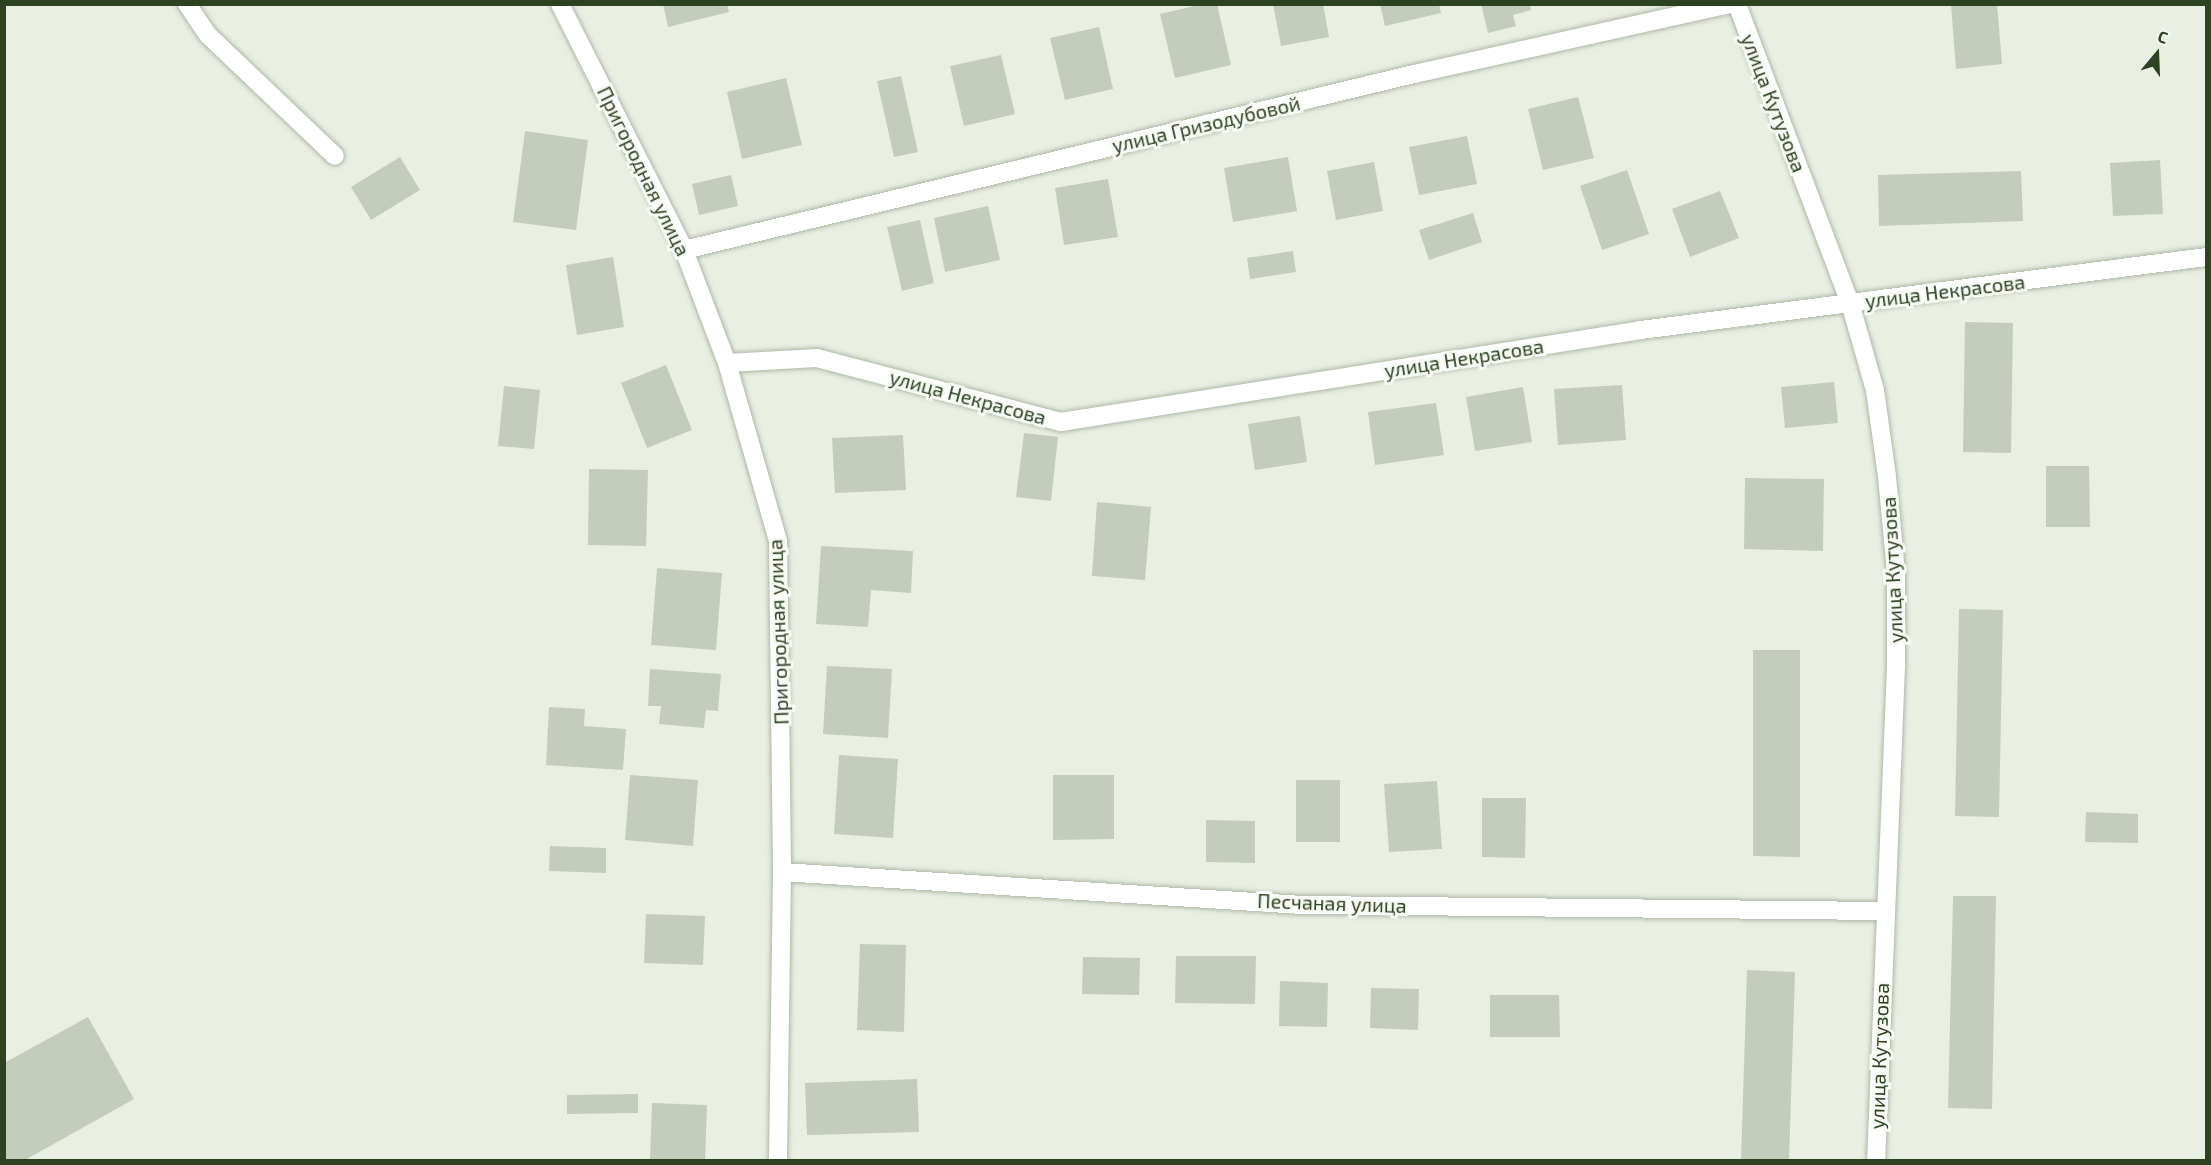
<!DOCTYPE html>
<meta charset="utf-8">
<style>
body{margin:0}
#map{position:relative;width:2211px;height:1165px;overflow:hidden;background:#e9efe3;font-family:"Exo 2",sans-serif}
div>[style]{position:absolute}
.building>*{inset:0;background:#c4cdbb}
.roads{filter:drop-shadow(0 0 2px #adb8a5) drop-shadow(0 0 2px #adb8a5)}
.minor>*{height:18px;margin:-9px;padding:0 9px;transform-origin:9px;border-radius:9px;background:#fff}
span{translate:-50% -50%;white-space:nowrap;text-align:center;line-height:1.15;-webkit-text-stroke:6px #f8faf5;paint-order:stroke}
.street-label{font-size:20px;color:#2c4221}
.frame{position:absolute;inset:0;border:6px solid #2c4221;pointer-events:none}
.north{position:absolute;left:2127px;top:24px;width:60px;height:60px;-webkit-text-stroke:4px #f8faf5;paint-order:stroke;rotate:19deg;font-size:16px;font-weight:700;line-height:24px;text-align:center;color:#2c4221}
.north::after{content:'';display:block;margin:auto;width:21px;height:27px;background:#2c4221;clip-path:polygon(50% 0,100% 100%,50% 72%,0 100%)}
</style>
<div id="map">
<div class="building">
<div style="clip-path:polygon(663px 4px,727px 4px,729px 12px,668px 27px)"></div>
<div style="clip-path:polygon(1203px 4px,1217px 4px,1231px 65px,1175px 78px,1160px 14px)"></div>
<div style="clip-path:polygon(1273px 4px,1323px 4px,1329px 37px,1281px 46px)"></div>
<div style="clip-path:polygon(1380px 4px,1439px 4px,1441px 13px,1385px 26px)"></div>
<div style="clip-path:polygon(1481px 4px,1530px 4px,1531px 10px,1513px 15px,1516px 26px,1488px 33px)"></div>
<div style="clip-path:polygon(1997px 4px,2002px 64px,1956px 69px,1951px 5px)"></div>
<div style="clip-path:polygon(1099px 27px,1113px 89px,1065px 100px,1050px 38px)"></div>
<div style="clip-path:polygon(1001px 55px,1015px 114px,964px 126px,950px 66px)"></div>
<div style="clip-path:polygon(901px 76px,918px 152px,894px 157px,877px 81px)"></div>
<div style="clip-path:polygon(786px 78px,802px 145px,742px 159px,727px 92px)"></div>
<div style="clip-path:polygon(1578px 97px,1594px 158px,1543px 170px,1528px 109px)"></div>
<div style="clip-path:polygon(525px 131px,588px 140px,576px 230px,513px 222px)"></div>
<div style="clip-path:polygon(1467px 136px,1477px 184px,1419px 195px,1409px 147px)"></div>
<div style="clip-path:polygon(400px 157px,420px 190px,371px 220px,351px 187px)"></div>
<div style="clip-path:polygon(1288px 157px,1297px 211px,1233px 222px,1224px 168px)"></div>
<div style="clip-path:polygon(2160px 160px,2163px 214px,2113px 216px,2110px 163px)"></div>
<div style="clip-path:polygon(1374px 162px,1383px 211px,1336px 220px,1327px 171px)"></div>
<div style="clip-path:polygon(1627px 170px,1649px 234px,1602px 250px,1580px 186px)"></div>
<div style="clip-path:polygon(2021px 171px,2023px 221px,1879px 226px,1878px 175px)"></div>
<div style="clip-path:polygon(731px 175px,738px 206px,699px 215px,692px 184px)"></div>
<div style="clip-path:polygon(1108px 179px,1118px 237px,1064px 245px,1055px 188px)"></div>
<div style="clip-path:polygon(1720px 191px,1739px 238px,1690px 257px,1672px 209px)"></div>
<div style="clip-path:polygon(988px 206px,1000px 260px,945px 272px,934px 218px)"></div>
<div style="clip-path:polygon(1473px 213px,1482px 242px,1429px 260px,1419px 230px)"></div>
<div style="clip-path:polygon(920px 220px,934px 283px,902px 291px,887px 227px)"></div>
<div style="clip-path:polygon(1293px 251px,1296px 272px,1250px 279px,1247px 258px)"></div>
<div style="clip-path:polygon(613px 257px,624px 327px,577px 335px,566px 265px)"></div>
<div style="clip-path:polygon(1965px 322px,2013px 323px,2011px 453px,1963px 452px)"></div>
<div style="clip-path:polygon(666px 365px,692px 430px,647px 448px,621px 383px)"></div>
<div style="clip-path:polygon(1834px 382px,1838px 423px,1785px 428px,1781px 387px)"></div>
<div style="clip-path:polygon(1622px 385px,1626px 440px,1558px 445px,1554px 389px)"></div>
<div style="clip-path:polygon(504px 386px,540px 390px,534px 449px,498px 446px)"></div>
<div style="clip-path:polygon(1523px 387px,1532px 442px,1475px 451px,1466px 397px)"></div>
<div style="clip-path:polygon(1436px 403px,1444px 455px,1375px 465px,1368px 412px)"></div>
<div style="clip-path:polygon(1300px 416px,1307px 462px,1255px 470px,1248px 424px)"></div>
<div style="clip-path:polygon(1024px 433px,1058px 437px,1051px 501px,1016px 497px)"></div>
<div style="clip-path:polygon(903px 435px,906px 490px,835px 493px,832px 438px)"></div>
<div style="clip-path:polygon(2046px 466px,2089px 466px,2090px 527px,2046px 527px)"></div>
<div style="clip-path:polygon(589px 469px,648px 470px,646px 546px,588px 545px)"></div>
<div style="clip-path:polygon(1745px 478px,1824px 479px,1823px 551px,1744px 549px)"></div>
<div style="clip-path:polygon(1097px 502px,1151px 507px,1145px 580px,1092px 576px)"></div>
<div style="clip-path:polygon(821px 546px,913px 551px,911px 593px,871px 590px,868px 627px,816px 624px)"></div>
<div style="clip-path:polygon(657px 568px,722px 573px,716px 650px,651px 645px)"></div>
<div style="clip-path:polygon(1959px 609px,2003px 610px,1999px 817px,1955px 816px)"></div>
<div style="clip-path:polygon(1753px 650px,1800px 650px,1800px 857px,1753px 856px)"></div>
<div style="clip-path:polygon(827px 666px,892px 669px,888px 738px,823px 734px)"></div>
<div style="clip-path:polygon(650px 669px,721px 674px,718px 711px,706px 710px,704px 728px,659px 724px,661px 706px,648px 706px)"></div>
<div style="clip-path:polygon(549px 707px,585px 709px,584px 726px,626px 729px,623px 770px,546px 765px)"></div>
<div style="clip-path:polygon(839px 755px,898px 759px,893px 838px,834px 834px)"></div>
<div style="clip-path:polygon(630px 775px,698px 780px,693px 846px,625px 840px)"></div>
<div style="clip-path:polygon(1053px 775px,1114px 775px,1114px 839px,1053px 840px)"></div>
<div style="clip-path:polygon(1296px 780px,1340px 780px,1340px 842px,1296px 842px)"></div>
<div style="clip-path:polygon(1437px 781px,1442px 849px,1389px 852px,1384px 784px)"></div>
<div style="clip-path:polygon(1482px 798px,1526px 798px,1525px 858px,1482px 857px)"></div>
<div style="clip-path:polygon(2086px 812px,2138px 814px,2138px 843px,2085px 842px)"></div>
<div style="clip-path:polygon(1206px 820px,1255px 821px,1255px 863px,1206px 862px)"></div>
<div style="clip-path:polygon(550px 846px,606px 848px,606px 873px,549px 871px)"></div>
<div style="clip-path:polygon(1953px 896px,1996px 896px,1992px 1109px,1948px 1108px)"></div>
<div style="clip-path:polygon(646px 914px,705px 916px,703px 965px,644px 963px)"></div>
<div style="clip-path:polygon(860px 944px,906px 945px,904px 1032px,857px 1030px)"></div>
<div style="clip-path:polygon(1176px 956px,1256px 956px,1255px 1004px,1175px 1003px)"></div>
<div style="clip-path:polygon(1083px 957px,1140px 958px,1139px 995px,1082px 994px)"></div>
<div style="clip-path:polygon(1747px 970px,1795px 972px,1789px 1160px,1741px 1160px)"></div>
<div style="clip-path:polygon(1280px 981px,1328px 983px,1327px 1027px,1279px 1026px)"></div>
<div style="clip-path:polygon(1371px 988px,1419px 989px,1418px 1030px,1370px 1028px)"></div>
<div style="clip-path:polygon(1490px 995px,1559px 995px,1560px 1037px,1490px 1037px)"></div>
<div style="clip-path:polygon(88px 1017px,134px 1099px,25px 1160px,4px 1160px,4px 1063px)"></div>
<div style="clip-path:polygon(917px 1079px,919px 1132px,807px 1135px,805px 1083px)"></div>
<div style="clip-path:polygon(638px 1094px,638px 1113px,567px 1114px,567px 1095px)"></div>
<div style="clip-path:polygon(652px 1103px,707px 1105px,705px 1160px,650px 1160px)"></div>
</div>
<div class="roads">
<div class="minor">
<div style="left:187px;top:4px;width:37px;rotate:56deg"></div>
<div style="left:208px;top:35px;width:175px;rotate:43.6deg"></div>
<div style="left:560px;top:4px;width:275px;rotate:63.2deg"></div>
<div style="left:684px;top:250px;width:121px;rotate:69.2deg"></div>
<div style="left:727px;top:363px;width:185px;rotate:74deg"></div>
<div style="left:778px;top:541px;width:331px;rotate:89.3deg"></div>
<div style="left:782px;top:872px;width:288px;rotate:90.8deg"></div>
<div style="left:1737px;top:4px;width:320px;rotate:69.3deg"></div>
<div style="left:1850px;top:303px;width:91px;rotate:74deg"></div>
<div style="left:1875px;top:390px;width:88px;rotate:82.1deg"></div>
<div style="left:1887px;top:477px;width:96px;rotate:84.6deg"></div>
<div style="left:1896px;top:573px;width:93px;rotate:90deg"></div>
<div style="left:1896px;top:666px;width:494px;rotate:92.3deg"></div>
<div style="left:684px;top:250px;width:751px;rotate:-13.56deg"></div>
<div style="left:1414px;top:74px;width:323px;rotate:-12.5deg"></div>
<div style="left:727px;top:363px;width:90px;rotate:-3.2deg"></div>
<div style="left:817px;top:358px;width:252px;rotate:14.7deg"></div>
<div style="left:1061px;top:422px;width:587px;rotate:-9.01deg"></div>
<div style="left:1641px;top:330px;width:570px;rotate:-7.36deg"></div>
<div style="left:782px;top:872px;width:521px;rotate:3.63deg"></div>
<div style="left:1302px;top:905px;width:581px;rotate:0.59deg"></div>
</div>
</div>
<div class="street-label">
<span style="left:1774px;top:103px;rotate:69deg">улица Кутузова</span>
<span style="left:1206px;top:124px;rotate:-13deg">улица Гризодубовой</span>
<span style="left:644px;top:171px;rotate:64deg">Пригородная улица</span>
<span style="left:1945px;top:291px;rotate:-7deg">улица Некрасова</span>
<span style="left:1464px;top:358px;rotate:-9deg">улица Некрасова</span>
<span style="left:968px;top:397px;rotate:15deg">улица Некрасова</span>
<span style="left:1892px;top:570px;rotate:-93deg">улица Кутузова</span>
<span style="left:778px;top:632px;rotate:-92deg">Пригородная улица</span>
<span style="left:1332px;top:903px;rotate:2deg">Песчаная улица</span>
<span style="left:1879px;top:1056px;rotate:-88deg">улица Кутузова</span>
</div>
<div class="frame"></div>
<div class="north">С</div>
</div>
